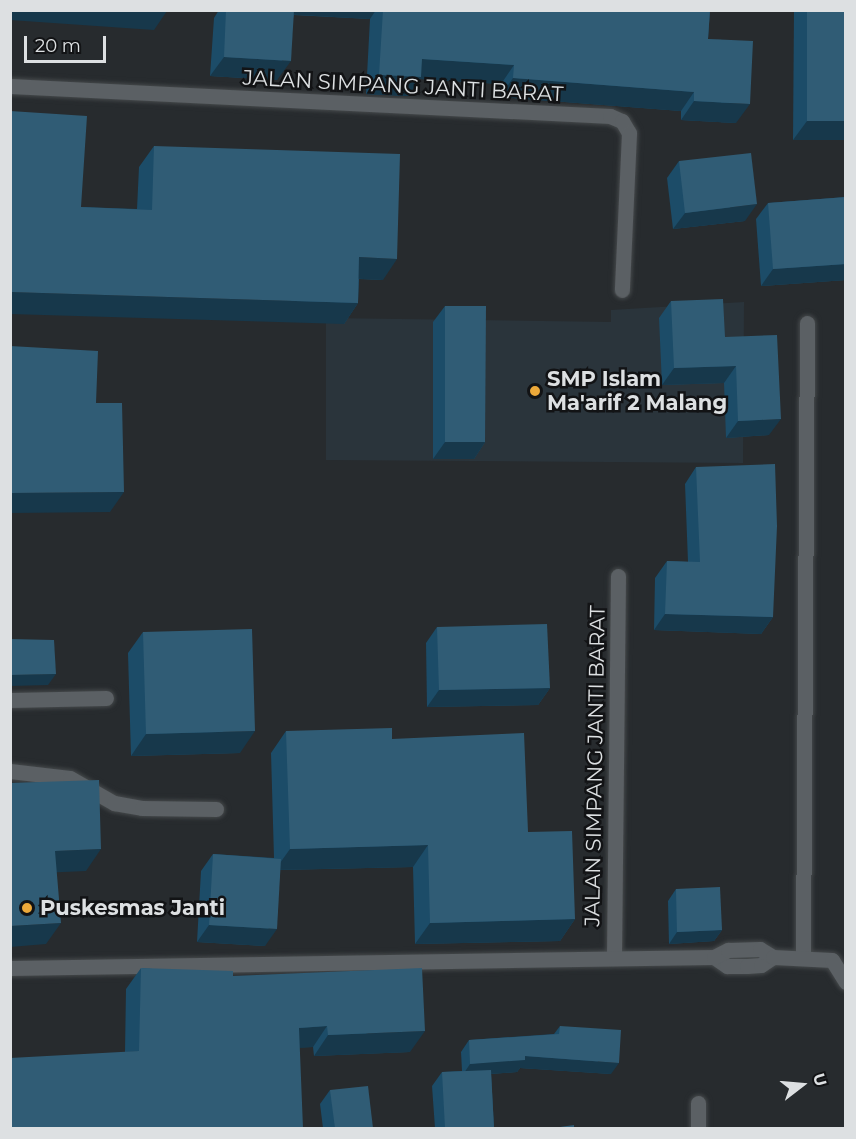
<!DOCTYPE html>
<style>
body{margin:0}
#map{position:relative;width:856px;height:1139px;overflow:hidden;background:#272b2e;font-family:Montserrat,sans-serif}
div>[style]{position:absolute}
.built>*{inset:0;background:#2a343b}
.roads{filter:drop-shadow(0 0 2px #45494b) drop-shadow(0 0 2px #45494b)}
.lane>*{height:15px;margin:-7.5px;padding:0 7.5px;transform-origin:7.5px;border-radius:7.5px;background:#5b6064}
.street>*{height:15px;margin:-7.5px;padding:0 7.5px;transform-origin:7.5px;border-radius:7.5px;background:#5b6064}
.wall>*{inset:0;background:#1c4c68}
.shaded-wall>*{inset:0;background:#17384b}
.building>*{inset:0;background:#305c75}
.dots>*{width:16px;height:16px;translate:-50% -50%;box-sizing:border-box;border:3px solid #121315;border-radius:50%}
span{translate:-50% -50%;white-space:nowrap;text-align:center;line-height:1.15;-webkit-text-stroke:5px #121315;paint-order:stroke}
.street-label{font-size:21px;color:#dde0e2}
.poi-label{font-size:21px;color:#dde0e2;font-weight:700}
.left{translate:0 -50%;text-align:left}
.frame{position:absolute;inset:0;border:12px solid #dde0e2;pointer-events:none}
.north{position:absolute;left:772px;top:1055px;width:60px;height:60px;-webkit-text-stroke:4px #121315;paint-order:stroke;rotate:74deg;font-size:16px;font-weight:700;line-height:24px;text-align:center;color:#dde0e2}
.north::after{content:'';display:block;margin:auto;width:21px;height:27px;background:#dde0e2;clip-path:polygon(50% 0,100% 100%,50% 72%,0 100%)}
.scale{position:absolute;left:24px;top:36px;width:82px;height:27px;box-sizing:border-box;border:3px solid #dde0e2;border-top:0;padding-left:8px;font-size:18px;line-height:21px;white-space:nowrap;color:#dde0e2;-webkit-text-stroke:4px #121315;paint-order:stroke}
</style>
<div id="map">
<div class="built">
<div style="clip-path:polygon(744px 302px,743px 463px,326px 460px,326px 318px,611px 322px,611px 310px)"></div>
</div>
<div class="roads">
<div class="lane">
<div style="left:10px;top:700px;width:96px;rotate:-1.2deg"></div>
<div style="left:10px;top:771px;width:60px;rotate:6.7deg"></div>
<div style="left:70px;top:778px;width:51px;rotate:29.6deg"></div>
<div style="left:114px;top:803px;width:28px;rotate:10deg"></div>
<div style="left:142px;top:808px;width:74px;rotate:0.8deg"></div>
</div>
<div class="street">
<div style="left:10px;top:86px;width:601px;rotate:2.86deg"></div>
<div style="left:610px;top:116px;width:13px;rotate:23deg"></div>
<div style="left:622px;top:121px;width:14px;rotate:60deg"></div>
<div style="left:629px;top:133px;width:157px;rotate:92.6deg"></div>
<div style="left:614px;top:957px;width:381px;rotate:-89.4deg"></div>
<div style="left:714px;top:957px;width:16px;rotate:35deg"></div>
<div style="left:727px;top:966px;width:20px"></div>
<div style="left:747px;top:966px;width:14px;rotate:-4deg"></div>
<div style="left:761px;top:965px;width:14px;rotate:-34deg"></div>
<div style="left:803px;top:957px;width:634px;rotate:-89.64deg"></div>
<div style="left:10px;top:968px;width:704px;rotate:-0.9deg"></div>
<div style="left:714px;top:957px;width:16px;rotate:-27deg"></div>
<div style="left:728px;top:950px;width:32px;rotate:-2deg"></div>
<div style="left:760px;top:949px;width:15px;rotate:32deg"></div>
<div style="left:773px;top:957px;width:59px;rotate:2.9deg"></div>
<div style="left:832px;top:960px;width:26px;rotate:58deg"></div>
<div style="left:698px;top:1103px;width:25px;rotate:90deg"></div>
</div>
</div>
<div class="wall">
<div style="clip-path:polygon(219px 10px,710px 10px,708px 39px,736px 123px,681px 120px,681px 111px,500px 97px,501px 84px,420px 79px,408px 96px,366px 94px,370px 19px,294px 15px,277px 80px,210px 76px,214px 18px)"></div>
<div style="clip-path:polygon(794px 10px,846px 10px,846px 140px,793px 140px)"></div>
<div style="clip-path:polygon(154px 146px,383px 280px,359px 279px,358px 303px,344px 324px,81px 207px,137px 209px,139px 167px)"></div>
<div style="clip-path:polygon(679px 161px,745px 221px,673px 229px,667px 178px)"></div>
<div style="clip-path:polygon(846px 197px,846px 280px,761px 286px,756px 219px,768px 203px)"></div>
<div style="clip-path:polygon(671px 301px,725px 337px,769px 435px,726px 438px,724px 383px,662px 385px,659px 318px)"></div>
<div style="clip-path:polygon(445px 306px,485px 442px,474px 459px,433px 459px,433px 322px)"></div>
<div style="clip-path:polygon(696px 467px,773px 617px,761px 634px,654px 630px,655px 578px,667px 561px,688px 562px,685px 484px)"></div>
<div style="clip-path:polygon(437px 627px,550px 688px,538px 705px,427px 707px,426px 643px)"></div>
<div style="clip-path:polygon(143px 632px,240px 753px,131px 756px,128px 653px)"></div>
<div style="clip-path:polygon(286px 731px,528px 832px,575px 919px,560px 941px,415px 944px,413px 867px,280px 870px,265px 946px,197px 942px,201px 871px,213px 854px,274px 858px,271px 753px)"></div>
<div style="clip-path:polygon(676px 889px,722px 930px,714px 941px,669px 944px,668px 901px)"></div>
<div style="clip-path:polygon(141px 968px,233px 976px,410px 1052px,314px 1056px,313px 1047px,125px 1052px,126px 989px)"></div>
<div style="clip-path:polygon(560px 1026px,611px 1074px,520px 1068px,517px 1072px,491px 1074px,494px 1128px,435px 1128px,432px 1086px,442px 1072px,462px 1071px,461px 1052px,469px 1040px,554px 1034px)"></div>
<div style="clip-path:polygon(330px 1090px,373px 1128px,323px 1128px,320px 1104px)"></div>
</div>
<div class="shaded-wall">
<div style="clip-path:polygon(10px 10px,167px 11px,154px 30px,10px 20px)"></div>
<div style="clip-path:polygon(284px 10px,376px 10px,370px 19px,281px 14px)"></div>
<div style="clip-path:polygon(224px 57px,291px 61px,277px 80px,210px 76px)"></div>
<div style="clip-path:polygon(422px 59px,514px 65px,501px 84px,420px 79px,408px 96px,366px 94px,379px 75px)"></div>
<div style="clip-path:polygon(513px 78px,694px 92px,681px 111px,500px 97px)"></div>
<div style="clip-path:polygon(694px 101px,750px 104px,736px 123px,681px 120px)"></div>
<div style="clip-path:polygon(807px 121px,846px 121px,846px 140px,793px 140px)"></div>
<div style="clip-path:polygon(757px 204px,745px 221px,673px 229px,685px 213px)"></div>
<div style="clip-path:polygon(359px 257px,397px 259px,383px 280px,344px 278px)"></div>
<div style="clip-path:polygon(846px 264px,846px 280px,761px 286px,773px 269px)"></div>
<div style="clip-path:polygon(10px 292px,358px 303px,344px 324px,10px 314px)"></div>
<div style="clip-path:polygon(736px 366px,724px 383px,662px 385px,674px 368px)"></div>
<div style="clip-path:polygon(781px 419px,769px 435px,726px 438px,738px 421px)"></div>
<div style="clip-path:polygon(445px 442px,485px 442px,474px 459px,433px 459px)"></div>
<div style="clip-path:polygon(124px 492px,110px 512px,10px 513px,10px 493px)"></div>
<div style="clip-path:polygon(665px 614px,773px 617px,761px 634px,654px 630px)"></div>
<div style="clip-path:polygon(56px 674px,48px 685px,10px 686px,10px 675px)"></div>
<div style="clip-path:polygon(550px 688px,538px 705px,427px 707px,439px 690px)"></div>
<div style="clip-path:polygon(255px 731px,240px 753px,131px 756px,146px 734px)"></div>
<div style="clip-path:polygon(428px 845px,413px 867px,275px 870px,290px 849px)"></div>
<div style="clip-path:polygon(101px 849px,86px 871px,40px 873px,55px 851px)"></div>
<div style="clip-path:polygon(575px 919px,560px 941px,415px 944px,430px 923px)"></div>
<div style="clip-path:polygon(61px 923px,46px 944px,10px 947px,10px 926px)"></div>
<div style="clip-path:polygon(209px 925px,277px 929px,265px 946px,197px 942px)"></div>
<div style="clip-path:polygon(722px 930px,714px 941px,669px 944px,677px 932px)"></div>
<div style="clip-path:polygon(327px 1026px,313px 1047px,285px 1049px,299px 1028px)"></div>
<div style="clip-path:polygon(425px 1031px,410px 1052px,314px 1056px,328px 1035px)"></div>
<div style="clip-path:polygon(525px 1056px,619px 1063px,611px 1074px,520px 1068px,517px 1072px,462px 1076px,470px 1064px)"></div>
</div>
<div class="building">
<div style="clip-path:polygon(226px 10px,294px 10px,291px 61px,224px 57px)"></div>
<div style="clip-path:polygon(383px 10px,710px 10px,708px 39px,753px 41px,750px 104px,694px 101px,694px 92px,513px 78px,514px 65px,422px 59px,421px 77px,379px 75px)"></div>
<div style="clip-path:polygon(807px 10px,846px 10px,846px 121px,807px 121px)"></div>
<div style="clip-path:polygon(10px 111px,87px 116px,81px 207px,152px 210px,154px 146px,400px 154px,397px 259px,359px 257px,358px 303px,10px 292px)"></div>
<div style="clip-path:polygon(751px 153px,757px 204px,685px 213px,679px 161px)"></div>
<div style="clip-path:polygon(846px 197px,846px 264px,773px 269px,768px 203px)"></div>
<div style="clip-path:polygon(723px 299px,725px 337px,777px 335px,781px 419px,738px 421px,736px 366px,674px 368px,671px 301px)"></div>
<div style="clip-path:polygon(445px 306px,486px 306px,485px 442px,445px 442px)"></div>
<div style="clip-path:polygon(10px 346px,98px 351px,96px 403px,122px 403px,124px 492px,10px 493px)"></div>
<div style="clip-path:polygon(775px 464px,777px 526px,773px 617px,665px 614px,667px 561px,700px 562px,696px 467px)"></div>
<div style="clip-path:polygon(547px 624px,550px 688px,439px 690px,437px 627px)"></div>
<div style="clip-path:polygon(252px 629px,255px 731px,146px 734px,143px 632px)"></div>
<div style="clip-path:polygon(10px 639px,54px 640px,56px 674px,10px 675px)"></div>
<div style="clip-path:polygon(392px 728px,392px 739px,524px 733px,528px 832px,572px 831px,575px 919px,430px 923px,428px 845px,290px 849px,286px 731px)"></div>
<div style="clip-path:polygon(99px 780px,101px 849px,55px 851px,61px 923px,10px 926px,10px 783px)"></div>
<div style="clip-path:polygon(213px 854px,281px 859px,277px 929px,209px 925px)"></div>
<div style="clip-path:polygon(720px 887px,722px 930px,677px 932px,676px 889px)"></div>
<div style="clip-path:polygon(141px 968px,233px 971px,233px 976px,422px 968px,425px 1031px,328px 1035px,327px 1026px,299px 1028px,303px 1128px,10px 1128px,10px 1058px,139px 1051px)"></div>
<div style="clip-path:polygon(560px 1026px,621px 1030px,619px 1063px,525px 1056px,525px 1060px,470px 1064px,469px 1040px,559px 1034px)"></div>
<div style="clip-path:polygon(491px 1070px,494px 1128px,445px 1128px,442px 1072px)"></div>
<div style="clip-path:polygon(368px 1086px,373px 1128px,335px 1128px,330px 1090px)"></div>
<div style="clip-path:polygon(574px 1125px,574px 1128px,553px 1128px)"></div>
</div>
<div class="dots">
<div style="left:535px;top:391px;background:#eca93a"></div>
<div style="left:27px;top:908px;background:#eca93a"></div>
</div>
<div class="street-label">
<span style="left:403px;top:86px;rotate:3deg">JALAN SIMPANG JANTI BARAT</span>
<span style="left:595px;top:766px;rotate:-89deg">JALAN SIMPANG JANTI BARAT</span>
</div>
<div class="poi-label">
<span class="left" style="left:547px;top:391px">SMP Islam<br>Ma'arif 2 Malang</span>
<span class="left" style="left:40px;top:908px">Puskesmas Janti</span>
</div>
<div class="frame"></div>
<div class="north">U</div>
<div class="scale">20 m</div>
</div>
